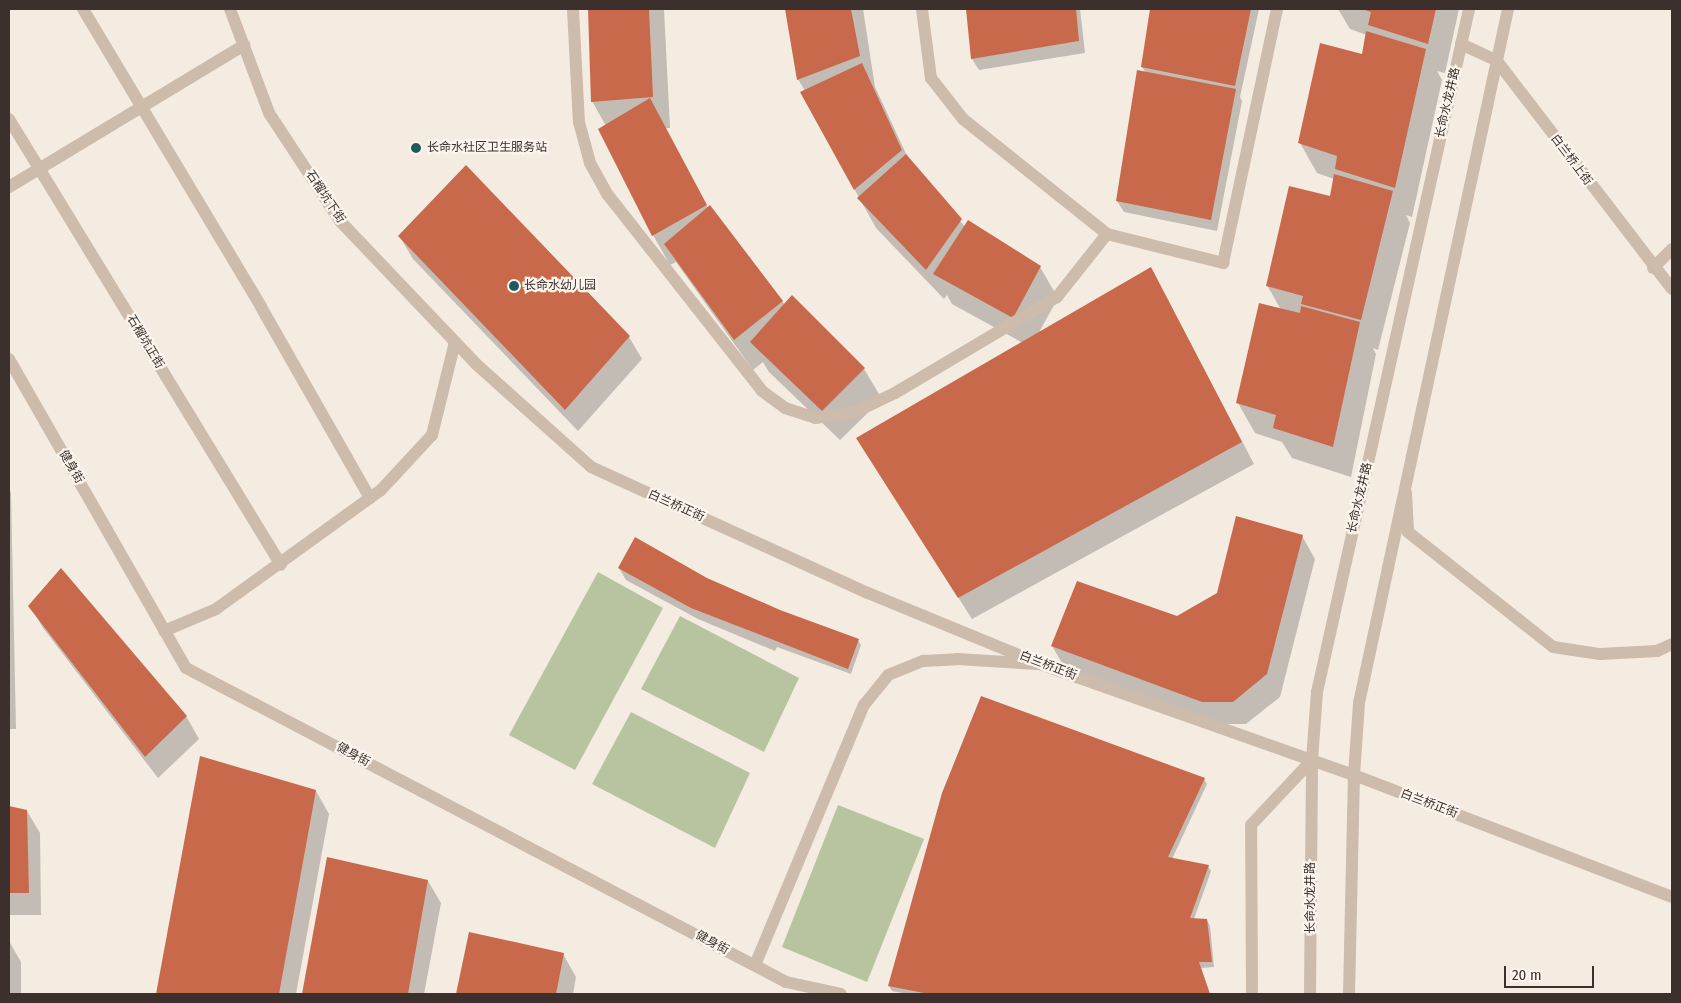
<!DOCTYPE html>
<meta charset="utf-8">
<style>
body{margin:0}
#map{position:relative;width:1681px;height:1003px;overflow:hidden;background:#f4ebe1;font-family:"Fira Sans Condensed","Noto Sans SC",sans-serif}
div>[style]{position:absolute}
.green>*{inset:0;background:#b8c4a0}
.shadow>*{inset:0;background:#0003}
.building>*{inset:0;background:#c8694b}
.service>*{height:12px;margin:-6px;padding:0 6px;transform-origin:6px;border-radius:6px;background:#cdbbac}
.pedestrian>*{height:12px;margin:-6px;padding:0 6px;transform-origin:6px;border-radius:6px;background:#cdbbac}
.minor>*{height:12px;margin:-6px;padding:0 6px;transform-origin:6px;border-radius:6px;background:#cdbbac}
.tertiary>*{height:12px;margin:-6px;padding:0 6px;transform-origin:6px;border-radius:6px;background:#cdbbac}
.dots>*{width:14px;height:14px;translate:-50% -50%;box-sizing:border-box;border:2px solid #fbf5ee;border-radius:50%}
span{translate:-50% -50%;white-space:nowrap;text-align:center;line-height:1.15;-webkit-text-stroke:4.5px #fbf5ee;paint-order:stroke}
.street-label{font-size:12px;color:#3b302b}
.poi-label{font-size:12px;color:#3b302b}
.left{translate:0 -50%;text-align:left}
.frame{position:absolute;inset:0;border:10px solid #3b302b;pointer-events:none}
.scale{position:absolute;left:1504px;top:966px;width:90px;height:22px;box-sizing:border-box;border:2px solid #3b302b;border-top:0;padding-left:6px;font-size:15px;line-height:18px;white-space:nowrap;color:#3b302b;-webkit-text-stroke:4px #fbf5ee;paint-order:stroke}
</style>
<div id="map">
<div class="green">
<div style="clip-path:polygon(598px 572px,663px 608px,575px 770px,509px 735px)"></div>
<div style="clip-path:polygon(680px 616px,799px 678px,764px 752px,641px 689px)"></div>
<div style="clip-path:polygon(631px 712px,750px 773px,715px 848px,592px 784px)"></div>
<div style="clip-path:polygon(838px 805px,924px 839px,867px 982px,782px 947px)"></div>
</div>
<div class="shadow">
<div style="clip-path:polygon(589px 9px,664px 9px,670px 128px,665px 128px,708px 208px,785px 305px,792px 297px,864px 369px,882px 399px,840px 440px,769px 372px,763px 362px,753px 370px,676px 262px,670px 265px,653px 235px,606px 126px,592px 101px)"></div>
<div style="clip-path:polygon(786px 9px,863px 9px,875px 87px,908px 158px,965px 227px,1040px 267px,1058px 298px,1038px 334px,1163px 291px,1254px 464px,972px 619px,858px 439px,1023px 343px,952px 304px,947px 295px,944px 299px,876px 228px,801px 93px,805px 91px,798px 79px)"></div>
<div style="clip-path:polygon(967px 9px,1080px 9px,1085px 53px,979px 70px,972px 59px)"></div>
<div style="clip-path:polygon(1152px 9px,1259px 9px,1240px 97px,1242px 101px,1217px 231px,1124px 212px,1117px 201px,1146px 73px,1142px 67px)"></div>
<div style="clip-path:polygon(1338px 9px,1459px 9px,1445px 73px,1437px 71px,1442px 80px,1412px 217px,1406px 215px,1410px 223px,1378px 350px,1373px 348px,1376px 354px,1351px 477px,1292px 458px,1282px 442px,1255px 433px,1238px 403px,1281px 310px,1267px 285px,1331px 198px,1334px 179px,1317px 173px,1300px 143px,1363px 55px,1367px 35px,1350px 29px)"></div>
<div style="clip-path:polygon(466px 166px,629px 337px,642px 359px,578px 431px,413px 259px,400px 237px)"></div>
<div style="clip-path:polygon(9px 488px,11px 493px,16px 729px,9px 729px)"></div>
<div style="clip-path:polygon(1302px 536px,1315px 559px,1280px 697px,1246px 724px,1216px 724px,1065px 668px,1052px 646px,1177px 617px,1218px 594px)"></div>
<div style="clip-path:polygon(619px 568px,707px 579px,779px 611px,858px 640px,861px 645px,851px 674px,777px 647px,775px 651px,698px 619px,626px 580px)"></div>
<div style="clip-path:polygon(30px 606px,186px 716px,199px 739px,158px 778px,43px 628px)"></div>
<div style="clip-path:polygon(201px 757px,316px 791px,329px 814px,296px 994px,157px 994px)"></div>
<div style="clip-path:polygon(1204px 779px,1207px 784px,1172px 859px,1208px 866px,1211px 871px,1194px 919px,1207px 920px,1210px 926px,1214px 967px,1201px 968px,1210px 994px,908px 994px,892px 991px,889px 986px)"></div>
<div style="clip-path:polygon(9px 808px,27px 811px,40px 833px,41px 915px,9px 915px)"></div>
<div style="clip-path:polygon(328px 858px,428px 881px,441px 903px,424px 994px,303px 994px)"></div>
<div style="clip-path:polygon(470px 934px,563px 954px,576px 977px,573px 994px,457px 994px)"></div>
<div style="clip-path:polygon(9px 941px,21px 962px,21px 994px,9px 994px)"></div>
</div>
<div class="building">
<div style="clip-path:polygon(588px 9px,649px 9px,653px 97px,591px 102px)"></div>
<div style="clip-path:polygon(785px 9px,851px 9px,860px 56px,797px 80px)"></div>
<div style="clip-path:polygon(966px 9px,1076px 9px,1079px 41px,971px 59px)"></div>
<div style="clip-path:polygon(1150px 9px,1251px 9px,1235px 86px,1141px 67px)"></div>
<div style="clip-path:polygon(1362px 9px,1436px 9px,1428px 44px,1368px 25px,1371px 12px)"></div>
<div style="clip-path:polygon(1366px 31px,1426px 49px,1395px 188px,1335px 169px,1337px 156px,1298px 143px,1320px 43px,1362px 54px)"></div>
<div style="clip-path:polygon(862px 63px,902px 150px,854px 190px,800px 92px)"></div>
<div style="clip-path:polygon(1137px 70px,1236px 89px,1211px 220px,1116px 201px)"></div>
<div style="clip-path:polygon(650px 98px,707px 205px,652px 236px,598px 129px)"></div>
<div style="clip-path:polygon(906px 154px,962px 219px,926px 270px,857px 198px)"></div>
<div style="clip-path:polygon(466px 165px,630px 336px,565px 410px,398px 236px)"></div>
<div style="clip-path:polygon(1334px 174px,1393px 191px,1361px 320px,1301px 304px,1303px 296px,1266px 286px,1289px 186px,1330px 196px)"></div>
<div style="clip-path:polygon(710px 205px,783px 301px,734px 340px,664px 244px)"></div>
<div style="clip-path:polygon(968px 220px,1041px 266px,1013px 318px,933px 274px)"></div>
<div style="clip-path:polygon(1151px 267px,1242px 442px,958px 598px,856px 438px)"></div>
<div style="clip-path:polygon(792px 295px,865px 368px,822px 411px,750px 342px)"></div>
<div style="clip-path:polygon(1259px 303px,1300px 313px,1301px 306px,1360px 322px,1333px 447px,1273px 428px,1276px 415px,1236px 403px)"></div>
<div style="clip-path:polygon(1236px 516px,1303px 535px,1267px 674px,1233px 702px,1202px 702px,1051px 646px,1077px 581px,1177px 616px,1217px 593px)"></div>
<div style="clip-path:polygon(635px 537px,707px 578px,780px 610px,859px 639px,848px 669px,691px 608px,618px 568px)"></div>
<div style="clip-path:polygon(61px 568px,187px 716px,145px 757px,28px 606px)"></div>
<div style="clip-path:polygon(981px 696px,1205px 778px,1168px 857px,1209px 865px,1190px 918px,1207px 919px,1212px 962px,1199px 962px,1210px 994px,929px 994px,888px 986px,942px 793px)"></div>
<div style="clip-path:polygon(200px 756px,316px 790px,279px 994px,156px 994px)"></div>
<div style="clip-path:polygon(9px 806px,27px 810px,29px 893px,9px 893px)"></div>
<div style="clip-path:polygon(327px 857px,428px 880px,408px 994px,302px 994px)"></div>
<div style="clip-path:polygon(469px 932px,564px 953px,556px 994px,456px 994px)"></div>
</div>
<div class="service">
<div style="left:1252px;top:994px;width:169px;rotate:-90.3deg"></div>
<div style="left:1251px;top:825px;width:89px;rotate:-46.8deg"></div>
</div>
<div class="pedestrian">
<div style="left:755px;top:965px;width:282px;rotate:-67.3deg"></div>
<div style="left:864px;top:705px;width:38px;rotate:-51deg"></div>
<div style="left:888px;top:675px;width:38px;rotate:-22deg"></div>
<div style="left:923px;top:661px;width:34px;rotate:-3deg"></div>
<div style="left:957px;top:659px;width:80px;rotate:3.6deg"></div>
</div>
<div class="minor">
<div style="left:83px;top:9px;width:347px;rotate:59.1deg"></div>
<div style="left:261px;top:307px;width:220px;rotate:60.3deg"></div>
<div style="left:230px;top:9px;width:111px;rotate:69.4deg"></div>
<div style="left:269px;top:113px;width:129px;rotate:56.7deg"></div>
<div style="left:340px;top:221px;width:197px;rotate:46.4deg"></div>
<div style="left:476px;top:364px;width:154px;rotate:41.8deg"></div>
<div style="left:591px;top:467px;width:304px;rotate:24.5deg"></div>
<div style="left:868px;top:593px;width:186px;rotate:22.4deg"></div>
<div style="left:1040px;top:664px;width:333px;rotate:19.5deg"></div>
<div style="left:1354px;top:775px;width:341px;rotate:21deg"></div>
<div style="left:573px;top:9px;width:113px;rotate:87deg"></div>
<div style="left:579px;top:122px;width:42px;rotate:75deg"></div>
<div style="left:590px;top:163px;width:37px;rotate:61deg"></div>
<div style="left:608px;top:195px;width:249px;rotate:51.8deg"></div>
<div style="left:762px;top:391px;width:29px;rotate:36deg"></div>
<div style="left:785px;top:408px;width:32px;rotate:18deg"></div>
<div style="left:815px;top:418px;width:40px;rotate:-8.5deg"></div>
<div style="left:855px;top:412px;width:44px;rotate:-25.4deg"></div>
<div style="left:895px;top:393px;width:188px;rotate:-30.7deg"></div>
<div style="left:1057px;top:297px;width:80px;rotate:-51.6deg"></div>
<div style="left:922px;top:9px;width:70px;rotate:82.6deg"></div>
<div style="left:931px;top:78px;width:52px;rotate:52deg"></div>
<div style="left:963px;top:119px;width:184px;rotate:38.6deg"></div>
<div style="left:1107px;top:234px;width:120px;rotate:14deg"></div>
<div style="left:1223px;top:263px;width:260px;rotate:-78deg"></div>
<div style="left:1461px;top:44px;width:40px;rotate:25deg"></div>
<div style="left:1497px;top:61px;width:287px;rotate:52.5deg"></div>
<div style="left:9px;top:119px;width:522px;rotate:58.62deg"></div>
<div style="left:9px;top:187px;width:275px;rotate:-31.1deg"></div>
<div style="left:1653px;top:268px;width:27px;rotate:-45deg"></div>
<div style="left:9px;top:359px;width:356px;rotate:60.2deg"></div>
<div style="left:186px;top:668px;width:677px;rotate:27.62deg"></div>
<div style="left:786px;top:982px;width:56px;rotate:12.3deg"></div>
<div style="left:1406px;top:493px;width:39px;rotate:87deg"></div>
<div style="left:1408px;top:532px;width:185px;rotate:38.4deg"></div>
<div style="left:1553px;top:647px;width:48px;rotate:8.5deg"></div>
<div style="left:1600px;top:654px;width:57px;rotate:-3deg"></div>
<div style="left:1657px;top:651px;width:17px;rotate:-25deg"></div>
<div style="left:164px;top:631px;width:56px;rotate:-22.9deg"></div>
<div style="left:216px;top:609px;width:203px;rotate:-35.8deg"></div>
<div style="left:381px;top:490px;width:75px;rotate:-47.2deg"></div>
<div style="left:432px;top:435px;width:96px;rotate:-76.1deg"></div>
</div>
<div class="tertiary">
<div style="left:1310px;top:994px;width:234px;rotate:-89.5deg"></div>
<div style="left:1312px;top:760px;width:68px;rotate:-85.8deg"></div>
<div style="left:1317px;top:692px;width:700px;rotate:-77.45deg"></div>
<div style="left:1349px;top:994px;width:219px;rotate:-88.7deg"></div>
<div style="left:1354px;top:775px;width:72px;rotate:-86deg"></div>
<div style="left:1359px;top:703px;width:710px;rotate:-77.88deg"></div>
</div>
<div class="dots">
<div style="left:416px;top:148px;background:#1f5a5e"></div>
<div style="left:514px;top:286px;background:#1f5a5e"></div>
</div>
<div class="street-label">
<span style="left:1448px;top:103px;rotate:-77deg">长命水龙井路</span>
<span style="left:1571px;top:160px;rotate:53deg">白兰桥上街</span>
<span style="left:325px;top:197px;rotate:56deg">石榴坑下街</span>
<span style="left:145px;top:342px;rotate:59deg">石榴坑正街</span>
<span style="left:71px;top:467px;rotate:60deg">健身街</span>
<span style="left:1360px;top:498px;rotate:-77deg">长命水龙井路</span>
<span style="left:676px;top:506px;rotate:24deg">白兰桥正街</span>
<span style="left:1048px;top:666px;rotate:21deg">白兰桥正街</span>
<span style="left:353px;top:755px;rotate:28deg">健身街</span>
<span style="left:1429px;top:804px;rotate:21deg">白兰桥正街</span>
<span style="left:1311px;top:898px;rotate:-90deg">长命水龙井路</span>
<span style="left:712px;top:943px;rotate:28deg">健身街</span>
</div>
<div class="poi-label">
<span class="left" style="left:427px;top:148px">长命水社区卫生服务站</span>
<span class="left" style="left:524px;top:286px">长命水幼儿园</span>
</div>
<div class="frame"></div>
<div class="scale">20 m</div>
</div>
